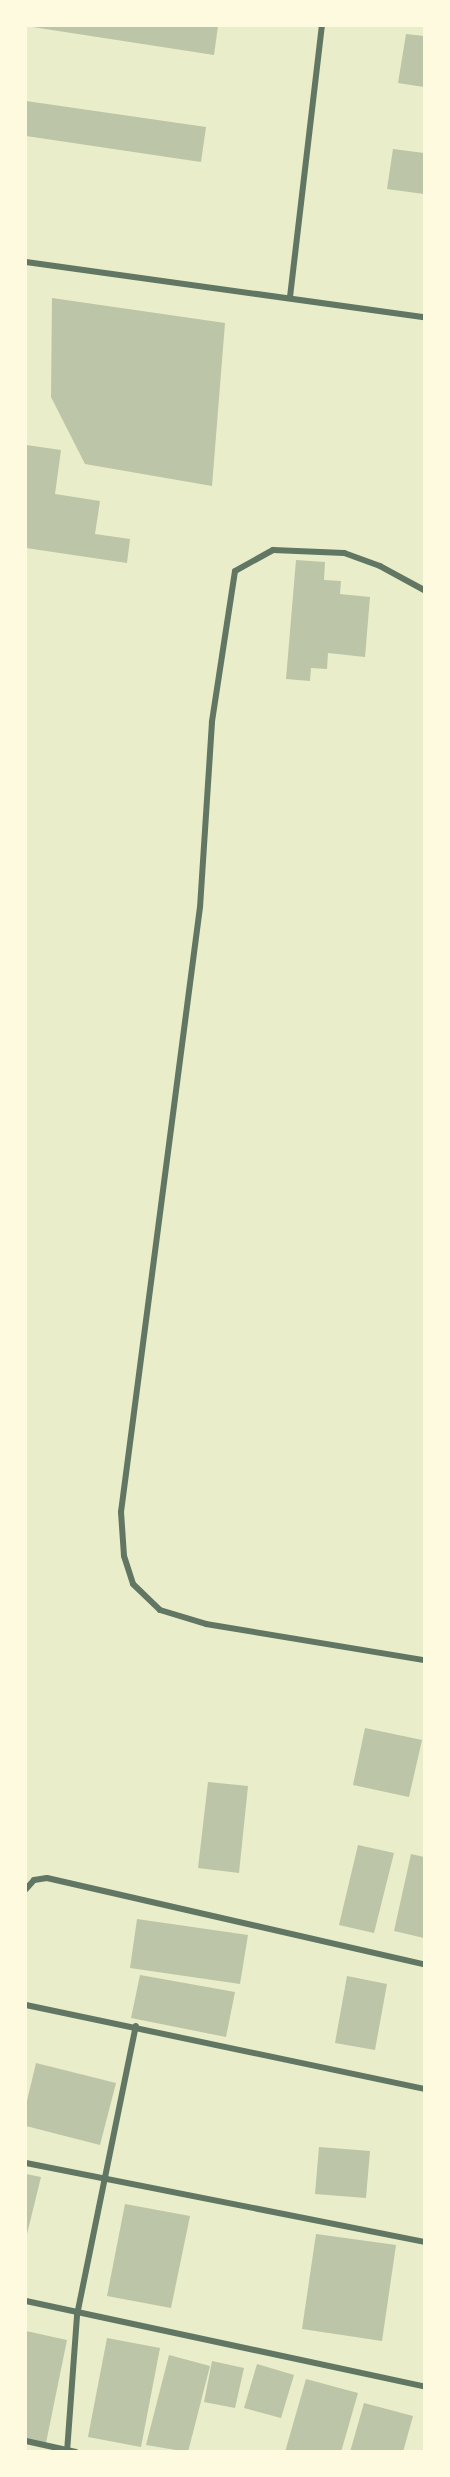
<!DOCTYPE html>
<style>
body{margin:0}
#map{position:relative;width:450px;height:2477px;overflow:hidden;background:#e9edc9;font-family:"PT Serif",serif}
div>[style]{position:absolute}
.building>*{inset:0;background:#bcc5a7}
.minor>*{height:6px;margin:-3px;padding:0 3px;transform-origin:3px;border-radius:3px;background:#617663}
span{translate:-50% -50%;white-space:nowrap;text-align:center;line-height:1.15;-webkit-text-stroke:4.5px #fefae0;paint-order:stroke}
.frame{position:absolute;inset:0;border:27px solid #fefae0;pointer-events:none}
</style>
<div id="map">
<div class="building">
<div style="clip-path:polygon(26px 26px,218px 26px,214px 55px)"></div>
<div style="clip-path:polygon(406px 34px,424px 36px,424px 87px,398px 83px)"></div>
<div style="clip-path:polygon(26px 101px,206px 127px,201px 162px,26px 136px)"></div>
<div style="clip-path:polygon(393px 149px,424px 153px,424px 194px,387px 189px)"></div>
<div style="clip-path:polygon(52px 298px,225px 323px,212px 486px,85px 464px,51px 397px)"></div>
<div style="clip-path:polygon(26px 445px,61px 450px,55px 494px,100px 501px,95px 534px,130px 539px,127px 563px,26px 548px)"></div>
<div style="clip-path:polygon(296px 560px,325px 562px,324px 580px,341px 581px,340px 594px,370px 597px,365px 657px,328px 653px,327px 669px,311px 668px,310px 681px,286px 679px)"></div>
<div style="clip-path:polygon(365px 1728px,422px 1740px,409px 1797px,353px 1785px)"></div>
<div style="clip-path:polygon(208px 1782px,248px 1786px,239px 1873px,198px 1868px)"></div>
<div style="clip-path:polygon(358px 1845px,394px 1853px,374px 1933px,339px 1925px)"></div>
<div style="clip-path:polygon(411px 1854px,424px 1857px,424px 1938px,394px 1931px)"></div>
<div style="clip-path:polygon(137px 1919px,248px 1935px,240px 1984px,130px 1968px)"></div>
<div style="clip-path:polygon(140px 1975px,235px 1992px,226px 2037px,131px 2018px)"></div>
<div style="clip-path:polygon(347px 1976px,387px 1984px,375px 2050px,335px 2043px)"></div>
<div style="clip-path:polygon(36px 2063px,116px 2083px,100px 2145px,26px 2126px,26px 2105px)"></div>
<div style="clip-path:polygon(319px 2147px,370px 2151px,366px 2198px,315px 2194px)"></div>
<div style="clip-path:polygon(26px 2174px,41px 2177px,26px 2238px)"></div>
<div style="clip-path:polygon(125px 2204px,190px 2216px,171px 2308px,107px 2296px)"></div>
<div style="clip-path:polygon(316px 2234px,396px 2245px,382px 2341px,302px 2329px)"></div>
<div style="clip-path:polygon(26px 2331px,67px 2340px,46px 2443px,26px 2439px)"></div>
<div style="clip-path:polygon(107px 2338px,160px 2348px,141px 2447px,88px 2437px)"></div>
<div style="clip-path:polygon(169px 2355px,210px 2366px,188px 2452px,146px 2445px)"></div>
<div style="clip-path:polygon(212px 2361px,244px 2368px,235px 2408px,204px 2402px)"></div>
<div style="clip-path:polygon(257px 2364px,294px 2375px,281px 2418px,244px 2408px)"></div>
<div style="clip-path:polygon(306px 2379px,358px 2393px,341px 2452px,285px 2452px)"></div>
<div style="clip-path:polygon(364px 2403px,413px 2416px,403px 2452px,350px 2452px)"></div>
</div>
<div class="minor">
<div style="left:26px;top:262px;width:402px;rotate:7.9deg"></div>
<div style="left:290px;top:297px;width:273px;rotate:-83.3deg"></div>
<div style="left:424px;top:590px;width:50px;rotate:-151.4deg"></div>
<div style="left:380px;top:566px;width:38px;rotate:-160deg"></div>
<div style="left:344px;top:553px;width:71px;rotate:-177.6deg"></div>
<div style="left:273px;top:550px;width:43px;rotate:151.1deg"></div>
<div style="left:235px;top:571px;width:153px;rotate:98.7deg"></div>
<div style="left:212px;top:722px;width:185px;rotate:93.7deg"></div>
<div style="left:200px;top:907px;width:610px;rotate:97.44deg"></div>
<div style="left:121px;top:1512px;width:44px;rotate:86.1deg"></div>
<div style="left:124px;top:1556px;width:29px;rotate:72deg"></div>
<div style="left:133px;top:1584px;width:37px;rotate:44deg"></div>
<div style="left:160px;top:1610px;width:48px;rotate:16.9deg"></div>
<div style="left:206px;top:1624px;width:221px;rotate:9.4deg"></div>
<div style="left:26px;top:1889px;width:12px;rotate:-48deg"></div>
<div style="left:34px;top:1880px;width:13px;rotate:-9deg"></div>
<div style="left:47px;top:1878px;width:387px;rotate:12.9deg"></div>
<div style="left:26px;top:2005px;width:407px;rotate:11.9deg"></div>
<div style="left:26px;top:2163px;width:406px;rotate:11.2deg"></div>
<div style="left:26px;top:2301px;width:407px;rotate:12.1deg"></div>
<div style="left:26px;top:2441px;width:51px;rotate:12.4deg"></div>
<div style="left:67px;top:2452px;width:137px;rotate:-85.8deg"></div>
<div style="left:77px;top:2315px;width:295px;rotate:-78.5deg"></div>
</div>
<div class="frame"></div>
</div>
